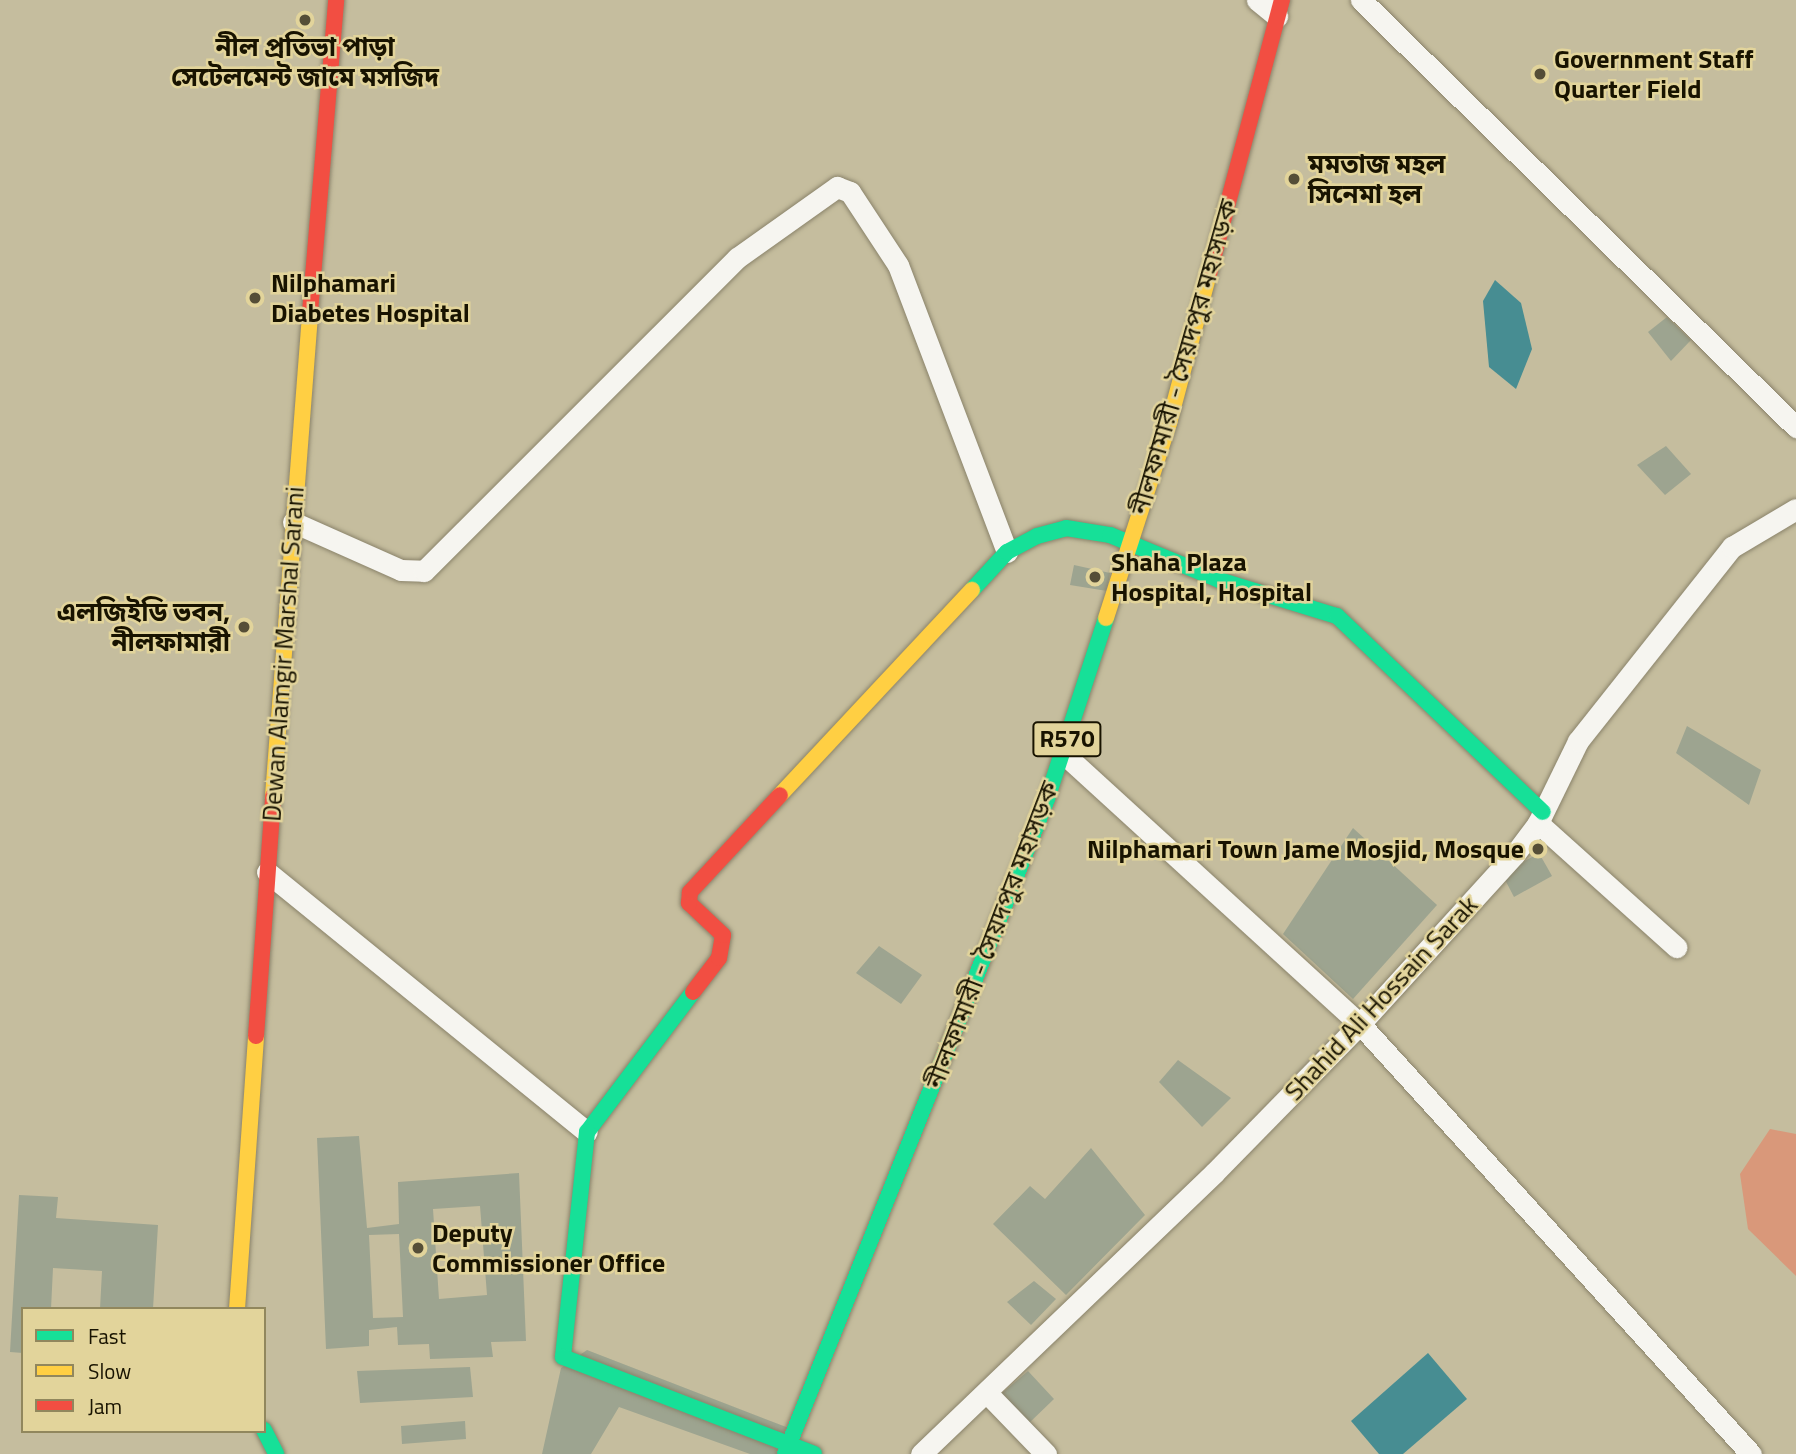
<!DOCTYPE html>
<meta charset="utf-8">
<style>
body{margin:0}
#map{position:relative;width:1796px;height:1454px;overflow:hidden;background:#c5bd9e;font-family:"Titillium Web","Noto Sans Bengali",sans-serif}
div>[style]{position:absolute}
.green>*{inset:0;background:#d9987a}
.water>*{inset:0;background:#478d92}
.building>*{inset:0;background:#9da490}
.roads{filter:drop-shadow(0 0 2px #8a836a) drop-shadow(0 0 2px #8a836a)}
.street>*{height:21px;margin:-10.5px;padding:0 10.5px;transform-origin:10.5px;border-radius:10.5px;background:#f6f5f0}
.fast>*{height:16px;margin:-8px;padding:0 8px;transform-origin:8px;border-radius:8px;background:#16e098}
.slow>*{height:16px;margin:-8px;padding:0 8px;transform-origin:8px;border-radius:8px;background:#ffcf43}
.jam>*{height:16px;margin:-8px;padding:0 8px;transform-origin:8px;border-radius:8px;background:#f24e42}
.dots>*{width:19px;height:19px;translate:-50% -50%;box-sizing:border-box;border:4px solid #e2d49b;border-radius:50%}
span{translate:-50% -50%;white-space:nowrap;text-align:center;line-height:1.15;-webkit-text-stroke:5px #e2d49b;paint-order:stroke}
.shield-label span{padding:2px 5px;background:#e2d49b;border:2px solid;border-radius:5px;-webkit-text-stroke-width:0}
.shield-label{font-size:24px;color:#181300;font-weight:700}
.poi-label{font-size:26px;color:#181300;font-weight:700}
.left{translate:0 -50%;text-align:left}
.right{translate:-100% -50%;text-align:right}
.street-label{font-size:26px;color:#181300}
.legend{position:absolute;left:21px;top:1307px;width:245px;height:126px;box-sizing:border-box;background:#e2d49b;border:2px solid #91875d;margin:0;padding:9px 12px;list-style:none;font-size:21px;color:#181300}
.legend li{display:flex;align-items:center;gap:14px;height:35px}
.legend b{width:35px;border:2px solid #91875d}
</style>
<div id="map">
<div class="green">
<div style="clip-path:polygon(1770px 1129px,1796px 1134px,1796px 1276px,1748px 1229px,1740px 1174px)"></div>
</div>
<div class="water">
<div style="clip-path:polygon(1495px 280px,1521px 303px,1532px 349px,1516px 389px,1489px 367px,1483px 301px)"></div>
<div style="clip-path:polygon(1428px 1353px,1467px 1399px,1403px 1454px,1379px 1454px,1351px 1421px)"></div>
</div>
<div class="building">
<div style="clip-path:polygon(1667px 317px,1691px 340px,1671px 361px,1648px 332px)"></div>
<div style="clip-path:polygon(1666px 446px,1691px 474px,1665px 495px,1637px 465px)"></div>
<div style="clip-path:polygon(1074px 565px,1110px 573px,1107px 591px,1070px 585px)"></div>
<div style="clip-path:polygon(1687px 726px,1761px 770px,1749px 805px,1676px 753px)"></div>
<div style="clip-path:polygon(1353px 828px,1437px 905px,1353px 999px,1283px 934px)"></div>
<div style="clip-path:polygon(1539px 853px,1552px 876px,1514px 897px,1502px 874px)"></div>
<div style="clip-path:polygon(879px 946px,922px 975px,901px 1004px,856px 973px)"></div>
<div style="clip-path:polygon(1178px 1060px,1231px 1098px,1202px 1127px,1159px 1082px)"></div>
<div style="clip-path:polygon(evenodd,359px 1136px,367px 1228px,399px 1224px,398px 1182px,519px 1173px,526px 1341px,491px 1342px,493px 1357px,430px 1359px,429px 1344px,398px 1345px,397px 1327px,369px 1330px,369px 1346px,326px 1349px,317px 1138px,359px 1136px,480px 1206px,487px 1295px,439px 1299px,433px 1209px,480px 1206px,359px 1136px,399px 1234px,403px 1317px,373px 1318px,369px 1235px,399px 1234px)"></div>
<div style="clip-path:polygon(1091px 1148px,1145px 1215px,1066px 1295px,993px 1224px,1030px 1186px,1045px 1199px)"></div>
<div style="clip-path:polygon(19px 1195px,58px 1197px,56px 1218px,158px 1225px,153px 1309px,100px 1309px,102px 1271px,53px 1268px,51px 1309px,23px 1309px,23px 1353px,10px 1352px)"></div>
<div style="clip-path:polygon(1034px 1281px,1056px 1299px,1031px 1325px,1007px 1302px)"></div>
<div style="clip-path:polygon(587px 1350px,794px 1430px,784px 1454px,750px 1454px,619px 1407px,591px 1454px,542px 1454px,561px 1368px)"></div>
<div style="clip-path:polygon(470px 1367px,473px 1397px,360px 1403px,357px 1371px)"></div>
<div style="clip-path:polygon(1028px 1371px,1054px 1399px,1026px 1426px,1001px 1394px)"></div>
<div style="clip-path:polygon(465px 1421px,466px 1439px,402px 1444px,401px 1426px)"></div>
</div>
<div class="roads">
<div class="street">
<div style="left:1257px;top:0;width:26px;rotate:39deg"></div>
<div style="left:1361px;top:0;width:610px;rotate:44.47deg"></div>
<div style="left:293px;top:522px;width:118px;rotate:24deg"></div>
<div style="left:401px;top:570px;width:23px;rotate:2deg"></div>
<div style="left:424px;top:571px;width:443px;rotate:-45deg"></div>
<div style="left:737px;top:258px;width:123px;rotate:-35.4deg"></div>
<div style="left:837px;top:187px;width:14px;rotate:21deg"></div>
<div style="left:850px;top:192px;width:87px;rotate:56.7deg"></div>
<div style="left:898px;top:265px;width:307px;rotate:69.2deg"></div>
<div style="left:1063px;top:753px;width:402px;rotate:42.4deg"></div>
<div style="left:1360px;top:1024px;width:581px;rotate:47.72deg"></div>
<div style="left:1538px;top:823px;width:186px;rotate:41.9deg"></div>
<div style="left:267px;top:872px;width:412px;rotate:39.1deg"></div>
<div style="left:987px;top:1393px;width:85px;rotate:46deg"></div>
<div style="left:921px;top:1454px;width:407px;rotate:-43.8deg"></div>
<div style="left:1215px;top:1172px;width:207px;rotate:-45.6deg"></div>
<div style="left:1360px;top:1024px;width:229px;rotate:-47.7deg"></div>
<div style="left:1514px;top:855px;width:40px;rotate:-53deg"></div>
<div style="left:1538px;top:823px;width:91px;rotate:-64deg"></div>
<div style="left:1578px;top:741px;width:248px;rotate:-51.6deg"></div>
<div style="left:1732px;top:547px;width:74px;rotate:-30.7deg"></div>
</div>
<div class="fast">
<div style="left:972px;top:590px;width:52px;rotate:-47.4deg"></div>
<div style="left:1007px;top:552px;width:34px;rotate:-28deg"></div>
<div style="left:1037px;top:536px;width:30px;rotate:-15deg"></div>
<div style="left:1066px;top:528px;width:45px;rotate:9deg"></div>
<div style="left:1110px;top:535px;width:118px;rotate:22.4deg"></div>
<div style="left:1219px;top:580px;width:123px;rotate:17deg"></div>
<div style="left:1337px;top:616px;width:284px;rotate:43.6deg"></div>
<div style="left:693px;top:992px;width:176px;rotate:127.1deg"></div>
<div style="left:587px;top:1132px;width:226px;rotate:96.1deg"></div>
<div style="left:563px;top:1357px;width:269px;rotate:21.1deg"></div>
<div style="left:264px;top:1430px;width:27px;rotate:63deg"></div>
<div style="left:785px;top:1454px;width:705px;rotate:-68.2deg"></div>
<div style="left:1047px;top:799px;width:190px;rotate:-71.9deg"></div>
</div>
<div class="slow">
<div style="left:1106px;top:618px;width:205px;rotate:-72.1deg"></div>
<div style="left:1169px;top:423px;width:154px;rotate:-75deg"></div>
<div style="left:780px;top:795px;width:281px;rotate:-46.9deg"></div>
<div style="left:273px;top:796px;width:485px;rotate:-85.6deg"></div>
<div style="left:237px;top:1309px;width:274px;rotate:-86deg"></div>
</div>
<div class="jam">
<div style="left:1209px;top:274px;width:284px;rotate:-75.1deg"></div>
<div style="left:310px;top:312px;width:313px;rotate:-85.2deg"></div>
<div style="left:693px;top:992px;width:43px;rotate:-52.6deg"></div>
<div style="left:719px;top:958px;width:23px;rotate:-80deg"></div>
<div style="left:723px;top:935px;width:47px;rotate:-136.7deg"></div>
<div style="left:689px;top:903px;width:11px;rotate:-85deg"></div>
<div style="left:690px;top:892px;width:132px;rotate:-47.1deg"></div>
<div style="left:256px;top:1036px;width:241px;rotate:-85.9deg"></div>
</div>
</div>
<div class="dots">
<div style="left:305px;top:20px;background:#554e37"></div>
<div style="left:1540px;top:74px;background:#554e37"></div>
<div style="left:1294px;top:179px;background:#554e37"></div>
<div style="left:255px;top:298px;background:#554e37"></div>
<div style="left:1095px;top:577px;background:#554e37"></div>
<div style="left:244px;top:627px;background:#554e37"></div>
<div style="left:1538px;top:849px;background:#554e37"></div>
<div style="left:418px;top:1248px;background:#554e37"></div>
</div>
<div class="shield-label">
<span style="left:1067px;top:739px">R570</span>
</div>
<div class="poi-label">
<span style="left:305px;top:62px">নীল প্রতিভা পাড়া<br>সেটেলমেন্ট জামে মসজিদ</span>
<span class="left" style="left:1554px;top:74px">Government Staff<br>Quarter Field</span>
<span class="left" style="left:1308px;top:179px">মমতাজ মহল<br>সিনেমা হল</span>
<span class="left" style="left:271px;top:298px">Nilphamari<br>Diabetes Hospital</span>
<span class="left" style="left:1111px;top:577px">Shaha Plaza<br>Hospital, Hospital</span>
<span class="right" style="left:230px;top:627px">এলজিইডি ভবন,<br>নীলফামারী</span>
<span class="right" style="left:1524px;top:849px">Nilphamari Town Jame Mosjid, Mosque</span>
<span class="left" style="left:432px;top:1248px">Deputy<br>Commissioner Office</span>
</div>
<div class="street-label">
<span style="left:1184px;top:357px;rotate:-74deg">নীলফামারী - সৈয়দপুর মহাসড়ক</span>
<span style="left:283px;top:654px;rotate:-86deg">Dewan Alamgir Marshal Sarani</span>
<span style="left:992px;top:935px;rotate:-69deg">নীলফামারী - সৈয়দপুর মহাসড়ক</span>
<span style="left:1381px;top:998px;rotate:-47deg">Shahid Ali Hossain Sarak</span>
</div>
<ul class="legend">
<li><b style="height:9px;background:#16e098"></b>Fast</li>
<li><b style="height:9px;background:#ffcf43"></b>Slow</li>
<li><b style="height:9px;background:#f24e42"></b>Jam</li>
</ul>
</div>
